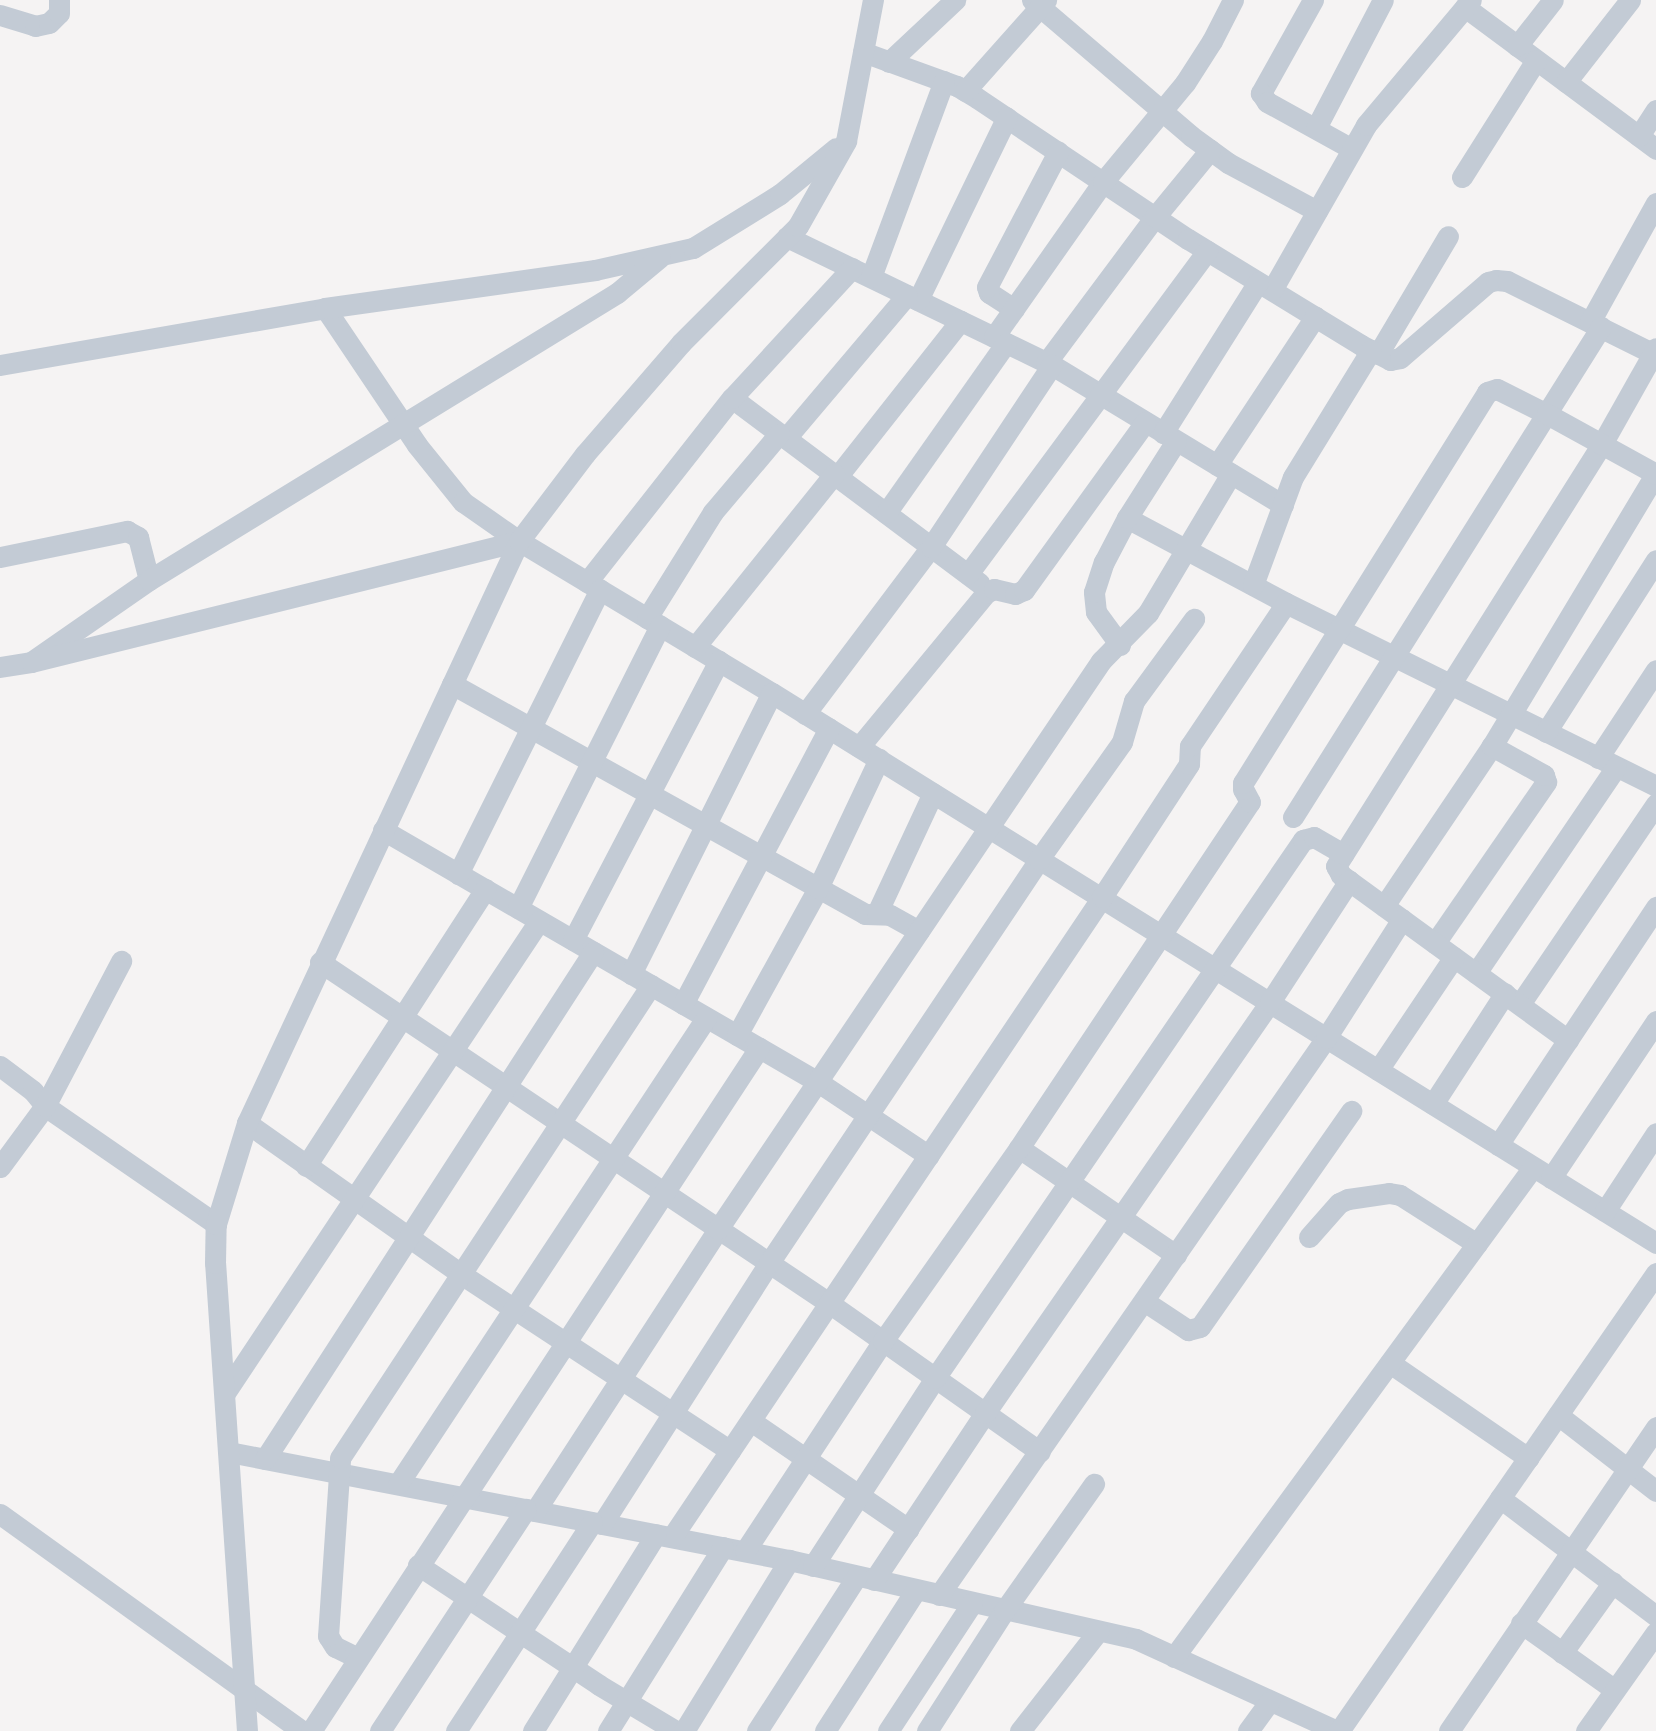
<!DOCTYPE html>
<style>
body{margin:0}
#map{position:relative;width:1656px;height:1731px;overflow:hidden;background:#f5f3f3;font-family:"Asap Condensed",sans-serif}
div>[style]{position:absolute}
.minor>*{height:21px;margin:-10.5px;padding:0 10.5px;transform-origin:10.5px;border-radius:10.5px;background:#c3cbd5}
span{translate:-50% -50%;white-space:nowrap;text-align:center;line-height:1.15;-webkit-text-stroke:5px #fff;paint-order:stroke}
</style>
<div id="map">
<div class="minor">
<div style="left:1032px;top:0;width:209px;rotate:40.5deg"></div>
<div style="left:1191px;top:136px;width:46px;rotate:36.1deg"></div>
<div style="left:1228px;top:163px;width:101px;rotate:28.3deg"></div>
<div style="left:1313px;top:0;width:107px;rotate:119.2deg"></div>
<div style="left:1261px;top:93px;width:11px;rotate:56deg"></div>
<div style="left:1267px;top:102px;width:97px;rotate:28.9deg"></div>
<div style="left:1465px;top:7px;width:238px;rotate:36.6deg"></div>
<div style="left:0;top:15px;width:37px;rotate:17deg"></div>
<div style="left:35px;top:26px;width:14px;rotate:-12deg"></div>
<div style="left:49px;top:23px;width:14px;rotate:-45deg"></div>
<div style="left:59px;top:13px;width:13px;rotate:-90deg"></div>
<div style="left:1517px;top:46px;width:58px;rotate:-52deg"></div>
<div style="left:863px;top:52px;width:100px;rotate:19.9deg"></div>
<div style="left:957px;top:86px;width:23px;rotate:31deg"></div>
<div style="left:977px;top:98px;width:254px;rotate:33.8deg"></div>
<div style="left:1188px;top:239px;width:203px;rotate:31.5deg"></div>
<div style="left:1361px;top:345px;width:33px;rotate:27deg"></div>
<div style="left:1390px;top:360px;width:10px;rotate:-11deg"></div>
<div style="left:1400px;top:358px;width:116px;rotate:-40.8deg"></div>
<div style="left:1488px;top:282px;width:8px;rotate:-14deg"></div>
<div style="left:1496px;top:280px;width:11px;rotate:5deg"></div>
<div style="left:1507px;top:281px;width:166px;rotate:26.4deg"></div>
<div style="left:889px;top:62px;width:91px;rotate:-43.2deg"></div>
<div style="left:1566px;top:82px;width:104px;rotate:-52deg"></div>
<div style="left:965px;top:91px;width:122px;rotate:-48.3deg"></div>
<div style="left:1316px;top:128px;width:144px;rotate:-62.4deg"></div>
<div style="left:1639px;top:136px;width:31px;rotate:-57deg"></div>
<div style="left:1462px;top:177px;width:138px;rotate:-57.7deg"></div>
<div style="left:787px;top:237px;width:294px;rotate:25.8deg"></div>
<div style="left:1052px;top:365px;width:270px;rotate:31.2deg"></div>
<div style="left:871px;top:277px;width:209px;rotate:-69.6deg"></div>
<div style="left:1272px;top:290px;width:190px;rotate:-60.3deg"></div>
<div style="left:1366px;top:125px;width:163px;rotate:-50deg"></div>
<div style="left:918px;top:300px;width:203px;rotate:-64.1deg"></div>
<div style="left:325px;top:308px;width:165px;rotate:56.1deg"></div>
<div style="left:417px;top:445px;width:73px;rotate:51.1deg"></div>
<div style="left:463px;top:502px;width:68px;rotate:34.9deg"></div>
<div style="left:519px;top:541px;width:295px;rotate:31deg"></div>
<div style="left:772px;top:693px;width:1041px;rotate:31.89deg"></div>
<div style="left:1014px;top:309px;width:30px;rotate:-147deg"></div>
<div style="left:989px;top:293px;width:6px;rotate:-108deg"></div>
<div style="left:987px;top:287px;width:153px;rotate:-62.3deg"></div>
<div style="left:1590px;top:322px;width:136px;rotate:-61deg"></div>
<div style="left:994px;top:337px;width:189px;rotate:-54.9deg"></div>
<div style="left:1103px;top:182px;width:129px;rotate:-50.4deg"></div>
<div style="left:1185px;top:83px;width:50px;rotate:-57.3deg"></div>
<div style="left:1212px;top:41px;width:46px;rotate:-62.9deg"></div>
<div style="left:1378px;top:354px;width:137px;rotate:-59.3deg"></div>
<div style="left:1046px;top:363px;width:182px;rotate:-53.3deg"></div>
<div style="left:1155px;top:217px;width:87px;rotate:-50.6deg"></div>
<div style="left:0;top:365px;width:330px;rotate:-9.9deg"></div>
<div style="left:325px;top:308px;width:273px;rotate:-8deg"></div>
<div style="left:595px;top:270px;width:100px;rotate:-12.7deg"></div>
<div style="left:693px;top:248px;width:102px;rotate:-31.8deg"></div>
<div style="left:780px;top:194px;width:72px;rotate:-39.4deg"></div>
<div style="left:732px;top:398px;width:309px;rotate:36.8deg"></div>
<div style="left:1163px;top:433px;width:178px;rotate:-57.8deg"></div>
<div style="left:786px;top:438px;width:187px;rotate:-49.8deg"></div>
<div style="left:1217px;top:465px;width:178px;rotate:-56.5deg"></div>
<div style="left:837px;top:477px;width:199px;rotate:-51.7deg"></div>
<div style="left:886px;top:513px;width:208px;rotate:-54.8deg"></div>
<div style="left:1127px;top:518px;width:180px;rotate:28.1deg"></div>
<div style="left:1286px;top:603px;width:413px;rotate:26.3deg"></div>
<div style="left:0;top:557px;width:130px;rotate:-11.6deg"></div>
<div style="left:127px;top:531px;width:13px;rotate:29deg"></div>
<div style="left:138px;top:537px;width:44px;rotate:75.7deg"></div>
<div style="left:968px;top:574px;width:402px;rotate:-53.5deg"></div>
<div style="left:587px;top:582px;width:234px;rotate:-51.8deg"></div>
<div style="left:732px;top:398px;width:177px;rotate:-47.3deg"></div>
<div style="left:1253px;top:585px;width:115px;rotate:-69.7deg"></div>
<div style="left:1293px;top:477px;width:149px;rotate:-58.4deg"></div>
<div style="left:647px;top:618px;width:125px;rotate:-58.1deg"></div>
<div style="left:713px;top:512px;width:102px;rotate:-49.8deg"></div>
<div style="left:1120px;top:645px;width:41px;rotate:-126deg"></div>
<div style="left:1096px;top:612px;width:20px;rotate:-96deg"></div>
<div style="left:1094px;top:592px;width:32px;rotate:-72deg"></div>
<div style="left:1104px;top:562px;width:50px;rotate:-62.4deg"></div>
<div style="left:1127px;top:518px;width:91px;rotate:-57.5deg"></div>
<div style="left:695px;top:647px;width:222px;rotate:-51.2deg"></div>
<div style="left:31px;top:662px;width:144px;rotate:-34.8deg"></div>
<div style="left:149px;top:580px;width:549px;rotate:-31.52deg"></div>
<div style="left:617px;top:293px;width:56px;rotate:-39.9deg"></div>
<div style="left:0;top:667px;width:31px;rotate:-9deg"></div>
<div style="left:31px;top:662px;width:503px;rotate:-13.93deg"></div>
<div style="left:452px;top:684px;width:473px;rotate:29.1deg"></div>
<div style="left:865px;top:914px;width:25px;rotate:2deg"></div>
<div style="left:890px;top:915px;width:33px;rotate:29deg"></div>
<div style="left:805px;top:714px;width:209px;rotate:-53deg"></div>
<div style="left:931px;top:547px;width:219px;rotate:-56.4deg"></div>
<div style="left:1546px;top:732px;width:204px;rotate:-57.4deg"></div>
<div style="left:859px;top:747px;width:200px;rotate:-50.5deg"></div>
<div style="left:986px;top:593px;width:9px;rotate:-27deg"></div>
<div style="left:994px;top:589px;width:22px;rotate:13deg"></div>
<div style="left:1015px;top:594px;width:10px;rotate:-24deg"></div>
<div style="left:1024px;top:590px;width:207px;rotate:-54.2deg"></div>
<div style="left:1598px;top:758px;width:105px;rotate:-56.6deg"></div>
<div style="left:1293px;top:817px;width:579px;rotate:-57.85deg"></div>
<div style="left:383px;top:830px;width:503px;rotate:30.08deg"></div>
<div style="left:818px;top:1082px;width:133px;rotate:33.7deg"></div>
<div style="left:458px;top:874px;width:318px;rotate:-63.5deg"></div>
<div style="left:1384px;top:906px;width:193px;rotate:-56deg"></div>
<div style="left:1492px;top:746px;width:318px;rotate:-59deg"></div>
<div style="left:518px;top:908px;width:316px;rotate:-63.3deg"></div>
<div style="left:877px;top:913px;width:132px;rotate:-65deg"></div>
<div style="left:573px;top:940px;width:315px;rotate:-62.4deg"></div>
<div style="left:1435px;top:943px;width:196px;rotate:-55.4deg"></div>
<div style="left:1546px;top:782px;width:7px;rotate:-106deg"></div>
<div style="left:1544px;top:775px;width:60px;rotate:-150.9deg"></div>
<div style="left:320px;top:962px;width:613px;rotate:33.82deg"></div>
<div style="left:829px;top:1303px;width:258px;rotate:35.2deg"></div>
<div style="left:1476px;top:973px;width:249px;rotate:-55.8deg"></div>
<div style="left:631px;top:974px;width:314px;rotate:-63.4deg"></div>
<div style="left:683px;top:1004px;width:312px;rotate:-62.1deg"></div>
<div style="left:1520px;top:1004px;width:242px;rotate:-55.8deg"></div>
<div style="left:737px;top:1035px;width:168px;rotate:-61.1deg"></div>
<div style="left:818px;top:888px;width:143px;rotate:-64.7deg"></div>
<div style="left:1568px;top:1040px;width:281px;rotate:-144deg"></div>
<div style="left:1341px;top:875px;width:10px;rotate:-119deg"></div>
<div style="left:1336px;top:866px;width:499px;rotate:-57.8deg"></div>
<div style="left:1602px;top:444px;width:110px;rotate:-60.6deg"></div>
<div style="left:0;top:1066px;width:41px;rotate:37.1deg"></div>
<div style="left:33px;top:1091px;width:19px;rotate:51deg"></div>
<div style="left:45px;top:1106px;width:208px;rotate:34.6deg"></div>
<div style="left:1378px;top:1070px;width:136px;rotate:-56.1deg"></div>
<div style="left:1433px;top:1104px;width:132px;rotate:-57deg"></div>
<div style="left:247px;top:1123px;width:262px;rotate:35.2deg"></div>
<div style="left:461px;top:1274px;width:322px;rotate:33.3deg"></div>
<div style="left:1498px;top:1145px;width:286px;rotate:-56.4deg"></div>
<div style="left:1019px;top:1148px;width:190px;rotate:34.3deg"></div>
<div style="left:306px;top:1166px;width:330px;rotate:-57.1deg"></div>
<div style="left:0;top:1167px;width:76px;rotate:-53.6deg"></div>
<div style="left:45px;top:1106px;width:164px;rotate:-62.3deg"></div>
<div style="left:1551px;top:1178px;width:189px;rotate:-56.2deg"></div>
<div style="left:1605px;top:1211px;width:93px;rotate:-56.8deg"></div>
<div style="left:1309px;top:1237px;width:45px;rotate:-48.6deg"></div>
<div style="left:1339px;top:1203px;width:10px;rotate:-24deg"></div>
<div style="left:1348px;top:1199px;width:41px;rotate:-8.3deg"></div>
<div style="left:1389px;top:1193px;width:11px;rotate:10deg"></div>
<div style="left:1400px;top:1195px;width:91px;rotate:32.5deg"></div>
<div style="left:1144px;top:1301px;width:53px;rotate:33.4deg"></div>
<div style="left:1188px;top:1330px;width:12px;rotate:-14deg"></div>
<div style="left:1200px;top:1327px;width:264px;rotate:-55deg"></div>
<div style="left:1390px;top:1363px;width:168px;rotate:34.5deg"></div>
<div style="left:225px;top:1393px;width:567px;rotate:-56.37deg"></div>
<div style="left:1558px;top:1415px;width:124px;rotate:37.8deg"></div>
<div style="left:751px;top:1421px;width:191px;rotate:34.5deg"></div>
<div style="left:229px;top:1452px;width:570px;rotate:10.92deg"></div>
<div style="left:789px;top:1560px;width:356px;rotate:12.8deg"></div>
<div style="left:1136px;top:1639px;width:221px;rotate:24.6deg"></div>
<div style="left:265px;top:1459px;width:604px;rotate:-57.1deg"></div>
<div style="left:398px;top:1484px;width:559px;rotate:-56.54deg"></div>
<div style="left:1500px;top:1498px;width:196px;rotate:37.1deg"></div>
<div style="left:535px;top:1511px;width:336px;rotate:-57deg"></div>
<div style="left:718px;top:1229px;width:685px;rotate:-56.01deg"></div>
<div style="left:1101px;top:661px;width:67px;rotate:-45.6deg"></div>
<div style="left:1148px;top:613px;width:162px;rotate:-59.2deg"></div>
<div style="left:0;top:1514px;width:372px;rotate:35.7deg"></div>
<div style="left:602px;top:1524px;width:310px;rotate:-57.4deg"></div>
<div style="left:769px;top:1263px;width:486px;rotate:-56.2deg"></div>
<div style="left:1039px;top:859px;width:143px;rotate:-54.6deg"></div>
<div style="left:1122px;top:742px;width:43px;rotate:-73.7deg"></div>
<div style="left:1134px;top:701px;width:102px;rotate:-53.8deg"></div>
<div style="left:672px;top:1537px;width:771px;rotate:-56.1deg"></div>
<div style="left:1102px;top:897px;width:159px;rotate:-56.8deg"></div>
<div style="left:1189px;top:764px;width:18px;rotate:-87deg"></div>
<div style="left:1190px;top:746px;width:172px;rotate:-56.1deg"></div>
<div style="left:745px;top:1551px;width:251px;rotate:-56.7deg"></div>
<div style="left:883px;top:1341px;width:236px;rotate:-54.8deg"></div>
<div style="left:1019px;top:1148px;width:416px;rotate:-56.3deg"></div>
<div style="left:1250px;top:802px;width:15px;rotate:-118deg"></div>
<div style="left:1243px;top:789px;width:6px;rotate:-90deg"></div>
<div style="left:1243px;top:783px;width:461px;rotate:-58deg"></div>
<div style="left:1487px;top:392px;width:10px;rotate:-17deg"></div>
<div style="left:1497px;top:389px;width:56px;rotate:26.6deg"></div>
<div style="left:1547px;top:414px;width:124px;rotate:28.8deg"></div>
<div style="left:418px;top:1565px;width:217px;rotate:33.5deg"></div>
<div style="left:599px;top:1685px;width:90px;rotate:30.9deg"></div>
<div style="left:813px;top:1566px;width:224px;rotate:-57deg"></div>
<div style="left:935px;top:1378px;width:652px;rotate:-55.63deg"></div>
<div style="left:1303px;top:840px;width:11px;rotate:-15deg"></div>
<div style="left:1314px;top:837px;width:34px;rotate:30deg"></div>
<div style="left:874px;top:1580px;width:201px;rotate:-56.4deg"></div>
<div style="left:985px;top:1413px;width:500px;rotate:-55.26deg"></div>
<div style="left:1270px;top:1002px;width:145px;rotate:-56.9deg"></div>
<div style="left:939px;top:1595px;width:678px;rotate:-55.21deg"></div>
<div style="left:1326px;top:1038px;width:141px;rotate:-57.4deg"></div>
<div style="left:1521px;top:1623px;width:115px;rotate:35.5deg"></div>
<div style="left:1562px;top:1653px;width:87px;rotate:-54.3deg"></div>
<div style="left:1174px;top:1657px;width:607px;rotate:-53.77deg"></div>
<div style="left:358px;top:1658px;width:25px;rotate:-154deg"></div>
<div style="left:335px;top:1647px;width:13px;rotate:-122deg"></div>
<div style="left:328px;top:1636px;width:178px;rotate:-86.1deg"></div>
<div style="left:340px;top:1458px;width:566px;rotate:-56.67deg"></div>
<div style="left:247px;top:1731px;width:469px;rotate:-93.9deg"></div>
<div style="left:215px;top:1263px;width:39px;rotate:-89deg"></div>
<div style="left:216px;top:1224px;width:106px;rotate:-72.9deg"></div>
<div style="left:247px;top:1123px;width:642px;rotate:-64.95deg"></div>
<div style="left:519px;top:541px;width:109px;rotate:-52.8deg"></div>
<div style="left:585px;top:454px;width:147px;rotate:-49.1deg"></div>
<div style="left:681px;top:343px;width:165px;rotate:-45deg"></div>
<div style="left:798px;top:226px;width:98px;rotate:-60.5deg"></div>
<div style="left:846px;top:141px;width:144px;rotate:-79.2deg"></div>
<div style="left:311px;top:1731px;width:817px;rotate:-56.74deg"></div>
<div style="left:380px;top:1731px;width:266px;rotate:-56.7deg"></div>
<div style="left:456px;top:1731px;width:249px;rotate:-56.9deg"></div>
<div style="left:533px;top:1731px;width:232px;rotate:-58deg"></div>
<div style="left:608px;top:1731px;width:217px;rotate:-58deg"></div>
<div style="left:684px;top:1731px;width:201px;rotate:-58.4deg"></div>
<div style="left:757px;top:1731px;width:184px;rotate:-57.2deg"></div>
<div style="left:825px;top:1731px;width:168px;rotate:-57.2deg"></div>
<div style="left:888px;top:1731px;width:153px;rotate:-56.7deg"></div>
<div style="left:927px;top:1731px;width:143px;rotate:-57.3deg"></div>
<div style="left:1004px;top:1611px;width:156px;rotate:-54.7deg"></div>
<div style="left:1020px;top:1731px;width:127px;rotate:-52deg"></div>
<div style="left:1248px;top:1731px;width:36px;rotate:-54deg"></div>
<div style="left:1339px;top:1731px;width:557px;rotate:-55.31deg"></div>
<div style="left:1449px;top:1731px;width:368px;rotate:-55.7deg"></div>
<div style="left:1586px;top:1731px;width:121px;rotate:-54.7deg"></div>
</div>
</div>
